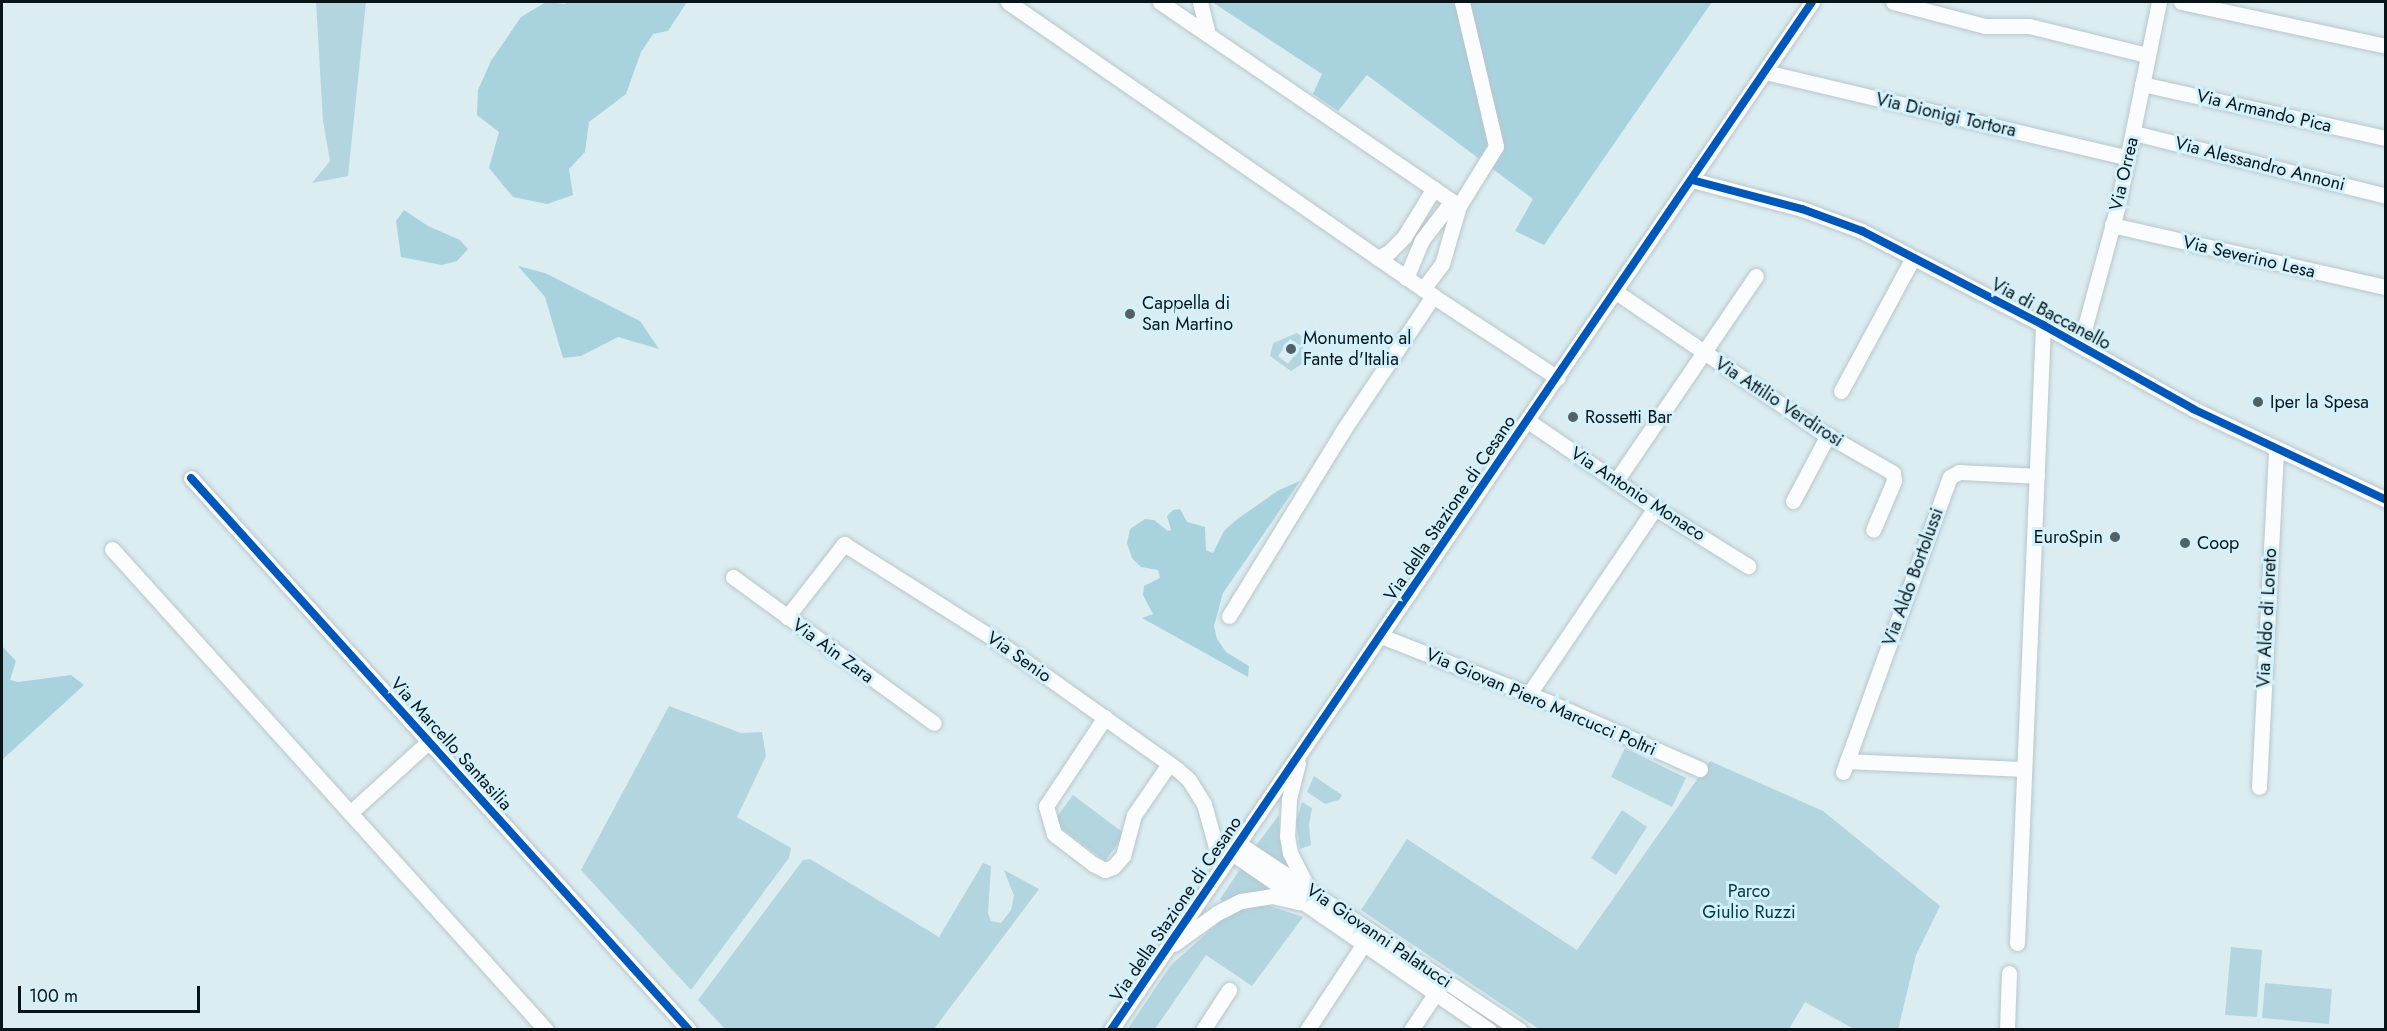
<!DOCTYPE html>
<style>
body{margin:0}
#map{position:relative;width:2387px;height:1031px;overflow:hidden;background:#dcedf2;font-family:Jost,sans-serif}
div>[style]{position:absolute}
.green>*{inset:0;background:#b3d5e0}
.forest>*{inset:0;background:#a9d2df}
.roads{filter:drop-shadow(0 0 2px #b8c6cb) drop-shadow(0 0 2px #b8c6cb)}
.minor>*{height:15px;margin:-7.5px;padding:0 7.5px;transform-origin:7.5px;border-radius:7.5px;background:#fafcfd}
.cycleway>*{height:8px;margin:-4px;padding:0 4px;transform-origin:4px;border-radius:4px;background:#0057b8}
.dots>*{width:16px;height:16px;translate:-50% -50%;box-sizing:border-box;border:3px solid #d2f1fc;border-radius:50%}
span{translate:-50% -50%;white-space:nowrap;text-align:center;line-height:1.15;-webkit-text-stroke:6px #d2f1fc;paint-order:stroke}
.street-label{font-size:18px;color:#071519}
.poi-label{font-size:18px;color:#071519}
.left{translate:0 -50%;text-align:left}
.right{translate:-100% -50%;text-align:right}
.park-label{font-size:18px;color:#003947}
.frame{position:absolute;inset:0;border:3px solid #071519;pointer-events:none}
.scale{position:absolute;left:18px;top:986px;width:182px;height:27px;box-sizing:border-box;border:3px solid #071519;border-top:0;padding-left:8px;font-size:18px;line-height:21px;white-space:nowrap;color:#071519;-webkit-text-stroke:4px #d2f1fc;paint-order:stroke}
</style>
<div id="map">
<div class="green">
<div style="clip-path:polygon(316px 2px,366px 2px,348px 176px,312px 183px,330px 161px,323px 121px)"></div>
<div style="clip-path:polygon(evenodd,1297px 333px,1304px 338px,1302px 364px,1291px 371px,1270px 356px,1273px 343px,1297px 333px,1290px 339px,1301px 346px,1288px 364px,1278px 356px,1290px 339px)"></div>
<div style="clip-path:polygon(669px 706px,741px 733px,762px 732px,766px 756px,737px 817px,791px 848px,789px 858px,691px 990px,581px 870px)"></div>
<div style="clip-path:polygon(1625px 748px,1686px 778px,1672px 807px,1611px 777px)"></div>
<div style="clip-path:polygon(1710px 761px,1823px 811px,1940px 906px,1916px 955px,1898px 1030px,1854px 1029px,1805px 1002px,1789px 1029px,1539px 1029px,1361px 910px,1407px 839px,1577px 950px)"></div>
<div style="clip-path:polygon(1314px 776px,1342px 795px,1339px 800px,1325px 804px,1307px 792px)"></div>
<div style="clip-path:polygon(1073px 795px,1125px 834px,1105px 861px,1053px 822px)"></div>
<div style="clip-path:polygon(1302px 802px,1312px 808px,1309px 825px,1311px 845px,1300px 849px,1296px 822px)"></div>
<div style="clip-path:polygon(1622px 810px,1647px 827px,1616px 875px,1591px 858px)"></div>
<div style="clip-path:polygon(1279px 815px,1280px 841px,1289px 870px,1255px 847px)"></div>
<div style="clip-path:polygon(810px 859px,939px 937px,983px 863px,991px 866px,988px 913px,991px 921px,1001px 923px,1011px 910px,1014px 896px,1004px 870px,1039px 889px,934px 1029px,725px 1029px,698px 1000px,803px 860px)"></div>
<div style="clip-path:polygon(1241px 868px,1275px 890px,1222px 902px,1220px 899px)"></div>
<div style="clip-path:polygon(1267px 905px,1303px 917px,1252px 986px,1206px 955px,1155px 1029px,1127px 1030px,1171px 965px,1225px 917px,1238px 910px)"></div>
<div style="clip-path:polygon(2231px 947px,2262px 950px,2257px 1017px,2225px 1015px)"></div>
<div style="clip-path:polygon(2265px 983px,2332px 989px,2329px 1024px,2262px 1018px)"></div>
</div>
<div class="forest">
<div style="clip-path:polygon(546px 2px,565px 4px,569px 2px,687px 2px,668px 31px,653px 34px,641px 52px,626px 94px,589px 122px,585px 152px,569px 169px,573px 195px,547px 204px,513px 197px,489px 168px,499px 132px,477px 115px,478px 90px,491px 61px,521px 17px)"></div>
<div style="clip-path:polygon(1212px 2px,1712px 2px,1544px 245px,1515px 231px,1533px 199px,1367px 75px,1338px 111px,1313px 94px,1322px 74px)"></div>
<div style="clip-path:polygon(404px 210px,428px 226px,460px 240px,468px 249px,457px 261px,442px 265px,401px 257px,396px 221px)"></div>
<div style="clip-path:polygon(518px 266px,545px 273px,640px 321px,659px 349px,618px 337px,581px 356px,563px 358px,545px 297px)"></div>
<div style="clip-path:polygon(1300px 481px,1223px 593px,1214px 626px,1217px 639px,1226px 652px,1249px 666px,1248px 677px,1142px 618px,1153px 614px,1143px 595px,1144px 586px,1160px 578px,1158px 570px,1141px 567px,1132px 558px,1127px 543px,1130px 529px,1145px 519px,1154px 520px,1168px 531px,1171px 530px,1167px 516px,1173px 510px,1180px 509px,1187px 522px,1205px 527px,1206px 550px,1213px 553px,1224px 531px,1236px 520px,1279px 490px)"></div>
<div style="clip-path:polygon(2px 646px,16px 661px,10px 680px,18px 682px,71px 675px,84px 685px,2px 760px)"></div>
</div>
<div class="roads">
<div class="minor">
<div style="left:1008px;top:2px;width:517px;rotate:34.67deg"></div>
<div style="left:1433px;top:296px;width:149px;rotate:33.3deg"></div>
<div style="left:1160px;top:2px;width:362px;rotate:34.3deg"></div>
<div style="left:1200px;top:2px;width:33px;rotate:76deg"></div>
<div style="left:1893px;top:2px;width:95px;rotate:14.6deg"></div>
<div style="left:1985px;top:26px;width:44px"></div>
<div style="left:2029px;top:26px;width:122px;rotate:13.8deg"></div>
<div style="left:2181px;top:2px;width:210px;rotate:12.1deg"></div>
<div style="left:1765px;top:72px;width:373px;rotate:13.3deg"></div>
<div style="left:2142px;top:84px;width:250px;rotate:12.5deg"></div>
<div style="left:2134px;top:133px;width:260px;rotate:14deg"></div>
<div style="left:1692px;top:180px;width:114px;rotate:14.8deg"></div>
<div style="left:1802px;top:209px;width:64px;rotate:20.1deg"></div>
<div style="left:1862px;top:231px;width:204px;rotate:27.4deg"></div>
<div style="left:2043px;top:325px;width:172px;rotate:29.2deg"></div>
<div style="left:2193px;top:409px;width:213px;rotate:25.2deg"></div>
<div style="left:2112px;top:225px;width:281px;rotate:12.8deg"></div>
<div style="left:1378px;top:258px;width:13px;rotate:-29deg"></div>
<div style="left:1389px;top:252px;width:21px;rotate:-45deg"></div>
<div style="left:1404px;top:237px;width:57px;rotate:-58.5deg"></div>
<div style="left:1406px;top:278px;width:41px;rotate:-67.2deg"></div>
<div style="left:1422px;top:240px;width:49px;rotate:-52.4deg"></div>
<div style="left:1423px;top:289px;width:31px;rotate:-53deg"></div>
<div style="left:1442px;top:264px;width:60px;rotate:-73.7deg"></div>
<div style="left:1459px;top:206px;width:70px;rotate:-58.3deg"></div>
<div style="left:1496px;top:146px;width:148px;rotate:-103.3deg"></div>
<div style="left:1616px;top:292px;width:247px;rotate:34.3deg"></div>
<div style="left:1820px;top:431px;width:84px;rotate:29.9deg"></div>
<div style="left:1893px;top:473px;width:8px;rotate:83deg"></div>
<div style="left:1894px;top:481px;width:53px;rotate:113.2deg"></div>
<div style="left:2080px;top:345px;width:145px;rotate:-74.8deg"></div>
<div style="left:2118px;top:205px;width:207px;rotate:-78.6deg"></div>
<div style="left:1841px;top:391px;width:151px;rotate:-61.6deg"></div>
<div style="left:1528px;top:421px;width:154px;rotate:34.4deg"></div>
<div style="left:1655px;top:508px;width:110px;rotate:31.9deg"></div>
<div style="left:191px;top:478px;width:743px;rotate:47.94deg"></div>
<div style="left:1616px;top:481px;width:248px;rotate:-55.7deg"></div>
<div style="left:1793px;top:501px;width:75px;rotate:-62.1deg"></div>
<div style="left:112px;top:549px;width:648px;rotate:47.94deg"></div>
<div style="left:733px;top:577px;width:248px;rotate:36deg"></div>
<div style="left:1229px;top:616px;width:216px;rotate:-58.4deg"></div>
<div style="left:1342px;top:432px;width:164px;rotate:-56.2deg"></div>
<div style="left:787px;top:617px;width:93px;rotate:-52deg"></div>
<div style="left:844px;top:544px;width:174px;rotate:32.3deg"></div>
<div style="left:991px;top:637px;width:229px;rotate:35.4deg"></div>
<div style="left:1178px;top:770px;width:15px;rotate:42deg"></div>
<div style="left:1189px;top:780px;width:28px;rotate:58deg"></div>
<div style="left:1204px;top:804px;width:49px;rotate:74.5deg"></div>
<div style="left:1217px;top:851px;width:13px;rotate:48deg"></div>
<div style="left:1381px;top:636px;width:183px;rotate:21.5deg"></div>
<div style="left:1551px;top:703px;width:163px;rotate:23.9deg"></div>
<div style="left:1529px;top:694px;width:225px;rotate:-55.9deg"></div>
<div style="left:1105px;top:717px;width:107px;rotate:123.5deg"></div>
<div style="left:1046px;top:806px;width:29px;rotate:74deg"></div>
<div style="left:1054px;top:834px;width:49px;rotate:37.6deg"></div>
<div style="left:1093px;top:864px;width:13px;rotate:27deg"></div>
<div style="left:1105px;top:870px;width:9px;rotate:-21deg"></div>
<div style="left:1113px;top:867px;width:15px;rotate:-48deg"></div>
<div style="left:1123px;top:856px;width:42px;rotate:-75deg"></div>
<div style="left:1134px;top:815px;width:62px;rotate:-55.5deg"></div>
<div style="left:1847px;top:761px;width:177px;rotate:2.6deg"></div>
<div style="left:1298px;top:763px;width:38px;rotate:104deg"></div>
<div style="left:1289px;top:800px;width:36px;rotate:93deg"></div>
<div style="left:1287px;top:836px;width:17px;rotate:80deg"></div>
<div style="left:1290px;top:853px;width:37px;rotate:63deg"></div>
<div style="left:1843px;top:772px;width:314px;rotate:-70.1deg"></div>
<div style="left:1950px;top:477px;width:10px;rotate:-29deg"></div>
<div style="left:1959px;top:472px;width:78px;rotate:2.9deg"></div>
<div style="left:2259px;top:787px;width:337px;rotate:-87.1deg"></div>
<div style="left:350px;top:813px;width:105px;rotate:-42.3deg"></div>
<div style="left:1238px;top:843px;width:338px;rotate:33.6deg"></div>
<div style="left:1232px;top:853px;width:312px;rotate:34.6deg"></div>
<div style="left:2017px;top:943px;width:619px;rotate:-87.59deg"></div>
<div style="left:1174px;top:944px;width:53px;rotate:-35.8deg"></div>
<div style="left:1217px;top:913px;width:27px;rotate:-27deg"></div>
<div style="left:1241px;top:901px;width:31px;rotate:-9deg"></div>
<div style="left:1272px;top:896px;width:28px;rotate:13deg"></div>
<div style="left:1111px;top:1030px;width:1244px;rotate:-55.71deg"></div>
<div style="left:1203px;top:1030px;width:48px;rotate:-57deg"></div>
<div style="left:1307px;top:1030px;width:113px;rotate:-56.6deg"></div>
<div style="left:1411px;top:1030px;width:54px;rotate:-56.3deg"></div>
<div style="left:2007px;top:1030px;width:57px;rotate:-88deg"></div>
</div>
</div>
<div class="cycleway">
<div style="left:1692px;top:180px;width:114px;rotate:14.8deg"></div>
<div style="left:1802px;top:209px;width:64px;rotate:20.1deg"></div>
<div style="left:1862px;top:231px;width:204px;rotate:27.4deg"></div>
<div style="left:2043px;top:325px;width:172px;rotate:29.2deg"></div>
<div style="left:2193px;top:409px;width:213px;rotate:25.2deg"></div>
<div style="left:191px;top:478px;width:743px;rotate:47.94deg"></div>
<div style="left:1111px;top:1030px;width:1244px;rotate:-55.71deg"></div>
</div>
<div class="dots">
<div style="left:1130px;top:314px;background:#526165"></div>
<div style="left:1291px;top:349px;background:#526165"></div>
<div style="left:2258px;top:402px;background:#526165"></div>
<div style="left:1573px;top:417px;background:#526165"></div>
<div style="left:2115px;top:537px;background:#526165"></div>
<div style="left:2185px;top:543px;background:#526165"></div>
</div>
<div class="street-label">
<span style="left:2264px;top:111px;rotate:13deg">Via Armando Pica</span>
<span style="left:1946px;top:115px;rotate:13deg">Via Dionigi Tortora</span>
<span style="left:2260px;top:164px;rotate:14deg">Via Alessandro Annoni</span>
<span style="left:2124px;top:174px;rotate:-77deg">Via Orrea</span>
<span style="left:2249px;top:257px;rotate:13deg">Via Severino Lesa</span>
<span style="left:2051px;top:314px;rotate:28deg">Via di Baccanello</span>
<span style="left:1779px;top:402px;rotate:33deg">Via Attilio Verdirosi</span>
<span style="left:1638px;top:494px;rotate:33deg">Via Antonio Monaco</span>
<span style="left:1450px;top:508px;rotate:-56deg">Via della Stazione di Cesano</span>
<span style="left:1913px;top:577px;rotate:-70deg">Via Aldo Bortolussi</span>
<span style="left:2267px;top:618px;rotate:-87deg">Via Aldo di Loreto</span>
<span style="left:833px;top:651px;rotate:36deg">Via Ain Zara</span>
<span style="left:1019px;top:657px;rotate:35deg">Via Senio</span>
<span style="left:1541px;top:702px;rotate:23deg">Via Giovan Piero Marcucci Poltri</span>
<span style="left:451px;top:744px;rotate:48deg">Via Marcello Santasilia</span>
<span style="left:1176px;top:909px;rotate:-56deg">Via della Stazione di Cesano</span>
<span style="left:1379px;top:936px;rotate:34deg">Via Giovanni Palatucci</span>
</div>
<div class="poi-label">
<span class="left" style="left:1142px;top:314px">Cappella di<br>San Martino</span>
<span class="left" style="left:1303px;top:349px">Monumento al<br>Fante d'Italia</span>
<span class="left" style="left:2270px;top:402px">Iper la Spesa</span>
<span class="left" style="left:1585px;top:417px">Rossetti Bar</span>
<span class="right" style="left:2103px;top:537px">EuroSpin</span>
<span class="left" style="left:2197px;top:543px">Coop</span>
</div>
<div class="park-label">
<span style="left:1749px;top:902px">Parco<br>Giulio Ruzzi</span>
</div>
<div class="frame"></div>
<div class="scale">100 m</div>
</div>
